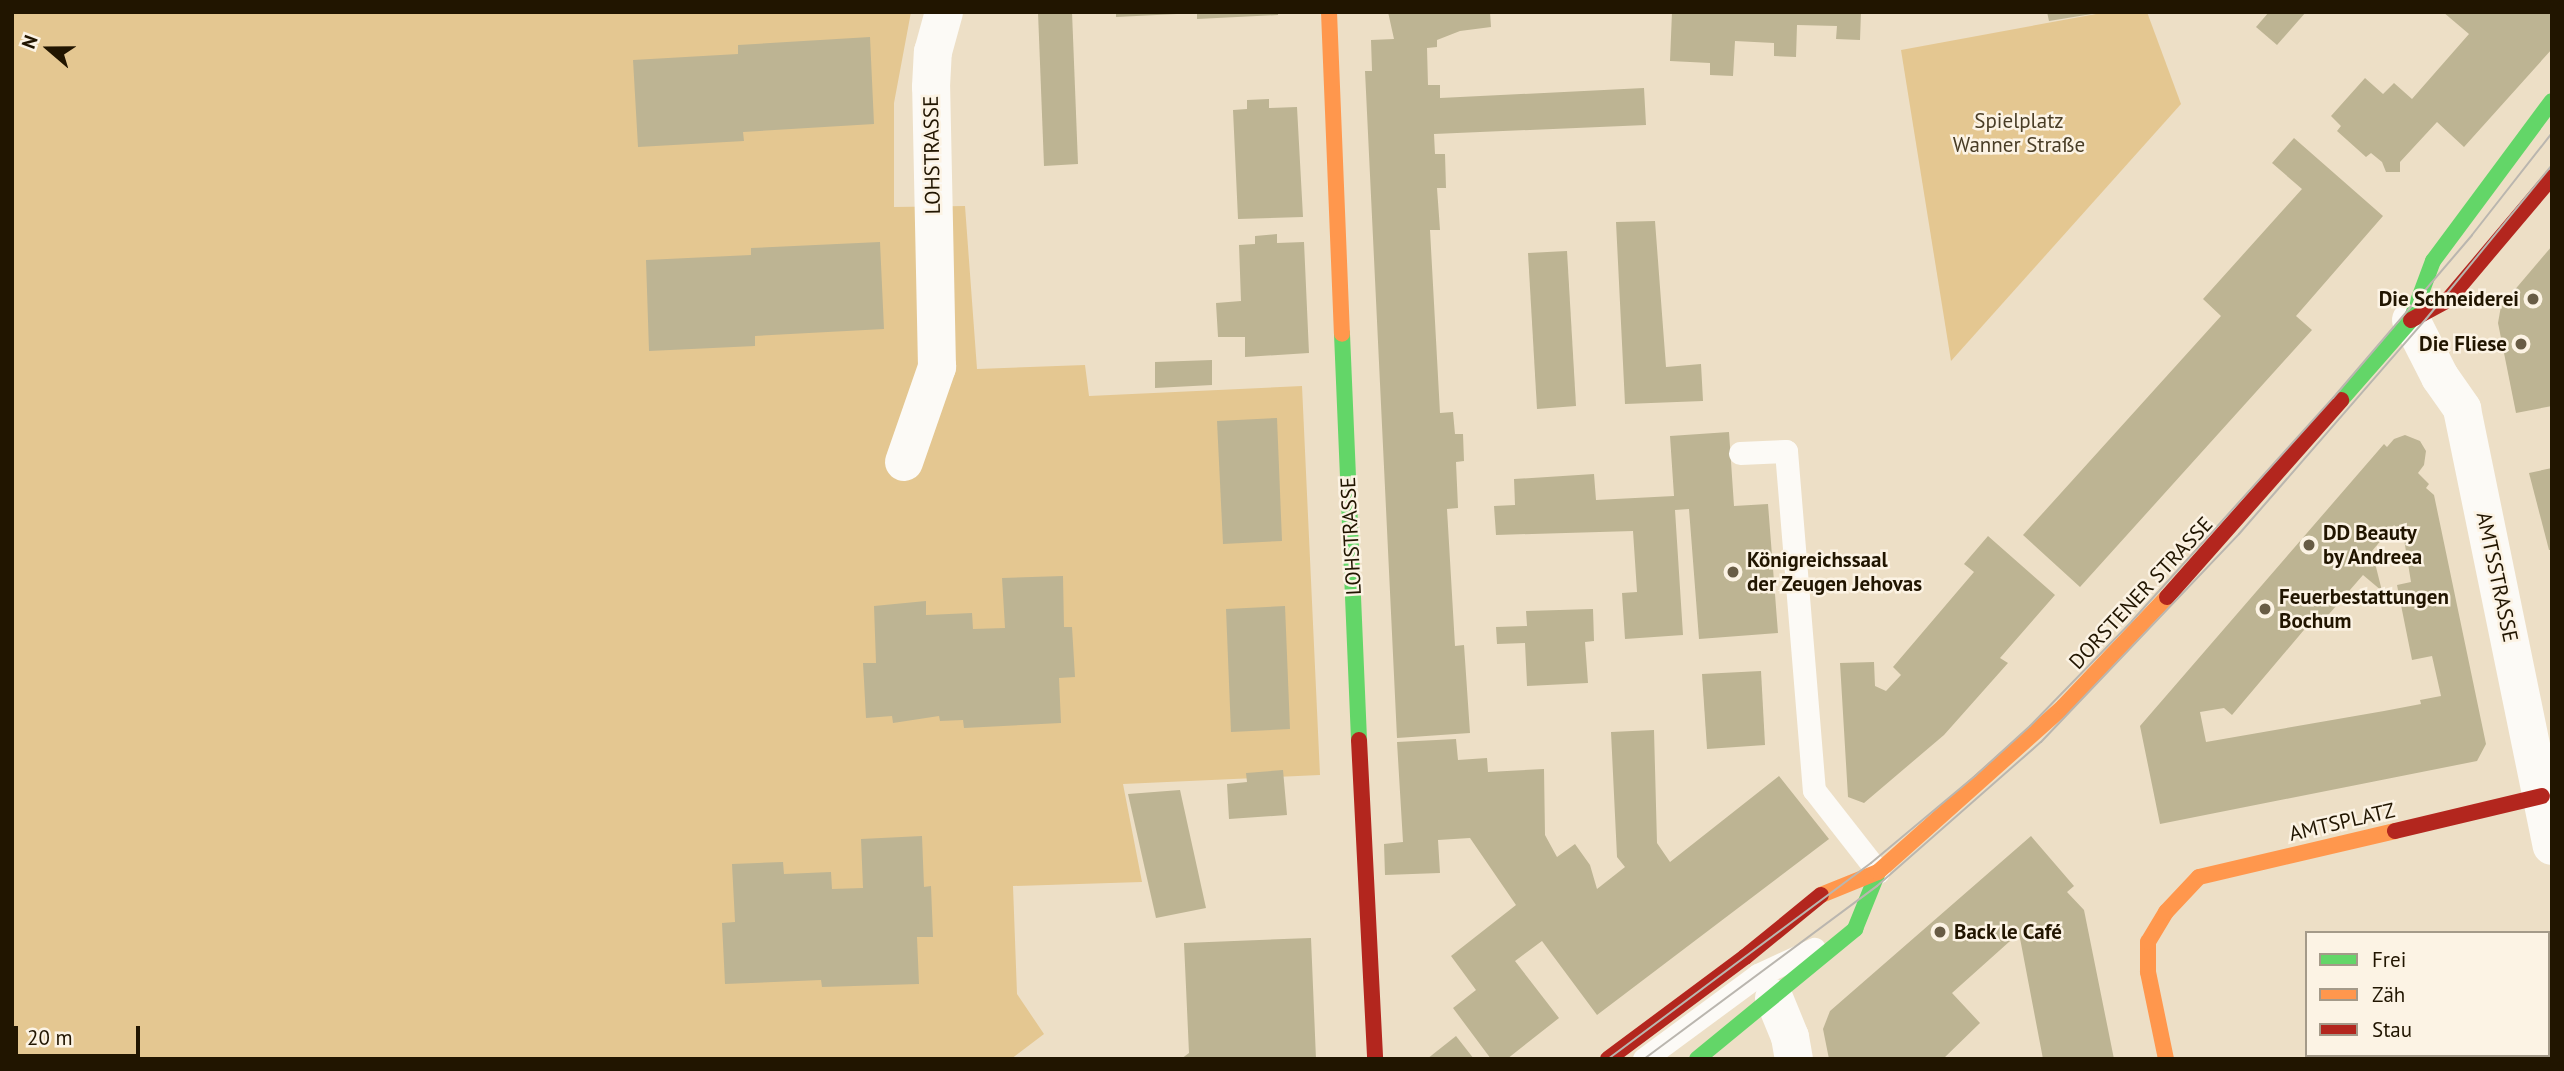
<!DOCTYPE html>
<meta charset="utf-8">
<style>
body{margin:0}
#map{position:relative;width:2564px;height:1071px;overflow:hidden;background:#eddfc6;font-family:"PT Sans",sans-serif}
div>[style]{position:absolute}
.green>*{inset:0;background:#e4c791}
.building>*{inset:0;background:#bdb493}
.lane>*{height:23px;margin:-11.5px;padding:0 11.5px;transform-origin:11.5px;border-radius:11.5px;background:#fcfaf6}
.street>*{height:38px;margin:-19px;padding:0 19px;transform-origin:19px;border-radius:19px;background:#fcfaf6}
.fast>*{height:16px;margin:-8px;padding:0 8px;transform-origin:8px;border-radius:8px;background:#63d668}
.slow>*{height:16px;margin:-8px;padding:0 8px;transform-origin:8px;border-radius:8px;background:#ff974d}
.jam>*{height:16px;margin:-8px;padding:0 8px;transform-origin:8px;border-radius:8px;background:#b3261e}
.tram>*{height:2px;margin:-1px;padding:0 1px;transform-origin:1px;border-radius:1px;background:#bab6af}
.dots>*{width:19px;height:19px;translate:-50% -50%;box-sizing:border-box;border:4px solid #fcf3e4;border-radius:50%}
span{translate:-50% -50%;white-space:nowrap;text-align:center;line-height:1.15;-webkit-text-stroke:5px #fcf3e4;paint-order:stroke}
.park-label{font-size:21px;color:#493d26}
.street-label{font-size:21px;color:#211500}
.poi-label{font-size:21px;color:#211500;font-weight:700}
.right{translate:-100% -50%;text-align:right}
.left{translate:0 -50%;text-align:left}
.frame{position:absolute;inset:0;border:14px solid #211500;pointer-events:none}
.legend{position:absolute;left:2305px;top:931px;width:245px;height:126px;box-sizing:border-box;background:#fcf3e4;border:2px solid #a49a89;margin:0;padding:9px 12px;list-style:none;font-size:21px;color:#211500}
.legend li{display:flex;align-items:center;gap:14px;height:35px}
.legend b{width:35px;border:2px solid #a49a89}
.north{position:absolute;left:14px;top:14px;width:70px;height:70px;-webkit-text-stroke:5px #fcf3e4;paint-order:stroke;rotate:290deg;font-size:19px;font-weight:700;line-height:28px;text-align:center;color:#211500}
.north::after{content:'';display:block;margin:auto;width:24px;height:32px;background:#211500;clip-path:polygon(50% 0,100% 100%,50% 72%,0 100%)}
.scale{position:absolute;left:14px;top:1026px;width:126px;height:32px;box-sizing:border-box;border:4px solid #211500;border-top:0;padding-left:9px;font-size:21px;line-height:24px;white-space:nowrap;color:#211500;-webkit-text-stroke:5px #fcf3e4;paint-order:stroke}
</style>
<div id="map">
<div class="green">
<div style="clip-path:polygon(12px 12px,911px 12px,894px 103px,894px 207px,965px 206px,977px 369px,1085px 365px,1089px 396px,1302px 386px,1320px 775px,1123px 784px,1142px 882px,1013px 886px,1017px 994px,1044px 1034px,1011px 1059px,12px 1059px)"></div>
<div style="clip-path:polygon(2107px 12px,2147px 12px,2181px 104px,1951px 361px,1901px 50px)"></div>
</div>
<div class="building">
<div style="clip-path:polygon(1038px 12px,1072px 12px,1078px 164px,1044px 166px)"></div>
<div style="clip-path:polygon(1116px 12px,1177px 12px,1177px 14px,1116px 17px)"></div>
<div style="clip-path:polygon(1197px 12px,1278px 12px,1278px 15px,1197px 19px)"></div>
<div style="clip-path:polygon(1388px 12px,1490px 12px,1491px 27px,1460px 31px,1437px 40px,1437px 47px,1427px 48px,1428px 85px,1440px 85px,1440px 98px,1644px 88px,1646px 125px,1434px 134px,1435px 154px,1445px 154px,1446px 188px,1437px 188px,1440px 230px,1430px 230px,1440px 413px,1453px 412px,1455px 434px,1463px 434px,1464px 461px,1456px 462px,1458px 508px,1447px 509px,1455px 646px,1464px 645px,1470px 733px,1397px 738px,1365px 71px,1372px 71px,1371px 40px,1394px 39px)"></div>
<div style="clip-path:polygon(1672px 12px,1861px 12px,1860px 40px,1836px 39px,1837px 26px,1797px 25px,1796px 57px,1774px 56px,1774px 43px,1735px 41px,1733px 76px,1710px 75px,1710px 63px,1670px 61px)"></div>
<div style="clip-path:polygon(2047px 12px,2092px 12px,2092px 14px,2049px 21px)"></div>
<div style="clip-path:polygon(2269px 12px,2306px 12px,2277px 45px,2256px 27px)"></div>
<div style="clip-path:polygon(2443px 12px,2552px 12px,2552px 49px,2464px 147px,2437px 122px,2400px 162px,2400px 172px,2386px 172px,2382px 162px,2371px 153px,2366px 157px,2337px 131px,2341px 126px,2331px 116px,2365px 78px,2383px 94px,2394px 83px,2412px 99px,2469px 34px)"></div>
<div style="clip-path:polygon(870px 37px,874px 124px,743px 132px,744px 141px,638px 147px,633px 60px,738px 54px,738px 45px)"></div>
<div style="clip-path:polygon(1269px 99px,1269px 108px,1297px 107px,1303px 217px,1238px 219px,1233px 110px,1247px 109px,1247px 100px)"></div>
<div style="clip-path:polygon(2294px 138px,2383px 216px,2296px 316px,2312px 330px,2080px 587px,2023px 535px,2221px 316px,2203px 299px,2302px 189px,2272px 163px)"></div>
<div style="clip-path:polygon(1655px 221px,1666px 367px,1701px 364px,1703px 401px,1625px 404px,1616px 222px)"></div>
<div style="clip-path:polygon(1277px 234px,1277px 243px,1304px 242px,1309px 353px,1245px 357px,1245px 337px,1218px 337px,1216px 303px,1241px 301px,1239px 245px,1255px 244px,1255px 236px)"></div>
<div style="clip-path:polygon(880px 242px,884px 329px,755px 336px,755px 346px,649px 351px,646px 260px,751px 255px,751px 248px)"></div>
<div style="clip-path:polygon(2552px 246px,2552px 406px,2516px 413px,2498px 323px,2501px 306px)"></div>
<div style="clip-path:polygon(1567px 251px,1576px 406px,1537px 409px,1528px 253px)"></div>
<div style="clip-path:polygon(1212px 360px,1212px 385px,1155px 388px,1155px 362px)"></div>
<div style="clip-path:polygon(1277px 418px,1282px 541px,1223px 544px,1217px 421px)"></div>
<div style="clip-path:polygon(1729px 432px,1734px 506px,1768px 504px,1778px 633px,1699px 639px,1689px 509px,1675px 510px,1683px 635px,1625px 639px,1622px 593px,1637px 592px,1633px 531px,1496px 535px,1494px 506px,1515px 505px,1514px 479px,1594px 474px,1596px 500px,1674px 496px,1670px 436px)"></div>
<div style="clip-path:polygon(evenodd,2405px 435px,2420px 441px,2426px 451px,2424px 465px,2418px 473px,2429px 484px,2426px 488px,2434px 495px,2486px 744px,2477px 761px,2160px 824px,2140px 726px,2384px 444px,2387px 447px,2394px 439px,2405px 435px,2394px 525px,2403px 533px,2411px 582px,2397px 585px,2412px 660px,2432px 656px,2441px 696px,2420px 700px,2421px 704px,2384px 711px,2206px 742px,2200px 712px,2224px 708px,2232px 715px,2309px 624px,2316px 629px,2363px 575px,2382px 591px,2372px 551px,2394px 525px)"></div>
<div style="clip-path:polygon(2552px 468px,2552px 550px,2549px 550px,2529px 473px)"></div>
<div style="clip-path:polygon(1988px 536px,2055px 595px,2000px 658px,2008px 663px,1944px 735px,1864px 803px,1848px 797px,1840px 663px,1874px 662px,1875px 686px,1886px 691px,1901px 675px,1893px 667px,1974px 572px,1964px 564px)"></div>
<div style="clip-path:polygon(1063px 576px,1064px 627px,1072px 627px,1075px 677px,1059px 678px,1061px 723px,964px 728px,963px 720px,940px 721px,939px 716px,893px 723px,892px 716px,866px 718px,863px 663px,876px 663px,874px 606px,926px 601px,926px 615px,972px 613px,973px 629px,1005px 628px,1002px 578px)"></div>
<div style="clip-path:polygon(1285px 606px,1290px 729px,1231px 732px,1226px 609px)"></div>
<div style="clip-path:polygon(1593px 609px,1594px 641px,1585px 642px,1588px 683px,1527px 686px,1525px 643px,1497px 644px,1496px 627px,1527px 626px,1526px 611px)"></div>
<div style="clip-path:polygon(1761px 671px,1765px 745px,1707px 749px,1702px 674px)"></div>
<div style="clip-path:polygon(1654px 730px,1657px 843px,1670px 862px,1779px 776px,1829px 839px,1597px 1015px,1542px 941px,1515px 961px,1559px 1018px,1507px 1059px,1491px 1059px,1453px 1008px,1476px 990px,1451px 956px,1516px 905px,1470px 838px,1438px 840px,1440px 873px,1385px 875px,1384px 844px,1403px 842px,1397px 742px,1456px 739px,1458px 760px,1487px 758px,1488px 772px,1544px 769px,1545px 835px,1557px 857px,1575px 844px,1590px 865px,1597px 889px,1625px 867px,1617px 857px,1611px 732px)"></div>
<div style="clip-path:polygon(1283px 770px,1287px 815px,1229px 819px,1227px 784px,1247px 782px,1246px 773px)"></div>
<div style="clip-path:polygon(1180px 790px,1206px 908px,1156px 918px,1128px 794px)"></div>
<div style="clip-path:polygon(922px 836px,924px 887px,931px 886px,933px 937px,917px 937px,919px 984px,822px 987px,821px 980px,725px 984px,722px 923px,735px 922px,732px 864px,783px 862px,784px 874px,831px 872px,832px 889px,863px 888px,861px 839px)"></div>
<div style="clip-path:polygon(2031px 836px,2074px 886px,2067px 892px,2084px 910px,2114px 1059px,2043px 1059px,2019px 933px,1952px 993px,1980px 1023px,1943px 1059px,1829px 1059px,1823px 1029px,1830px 1011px)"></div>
<div style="clip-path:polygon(1311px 938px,1316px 1059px,1181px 1059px,1189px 1053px,1184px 943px)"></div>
<div style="clip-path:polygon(1456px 1036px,1474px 1059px,1427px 1059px)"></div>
</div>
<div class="lane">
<div style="left:1740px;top:453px;width:46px;rotate:-2.5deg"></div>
<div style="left:1786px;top:451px;width:340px;rotate:85.3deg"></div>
<div style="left:1814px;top:790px;width:104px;rotate:52deg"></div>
<div style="left:1644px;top:1059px;width:142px;rotate:-36.4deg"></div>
<div style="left:1758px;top:975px;width:62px;rotate:-24.9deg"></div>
</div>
<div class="street">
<div style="left:2411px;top:320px;width:64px;rotate:63deg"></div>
<div style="left:2440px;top:377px;width:39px;rotate:55deg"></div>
<div style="left:2462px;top:409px;width:446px;rotate:78.4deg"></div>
<div style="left:904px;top:462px;width:101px;rotate:-70.8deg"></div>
<div style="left:937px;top:367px;width:280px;rotate:-91.2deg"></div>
<div style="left:931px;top:87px;width:35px;rotate:-87deg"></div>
<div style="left:933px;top:52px;width:41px;rotate:-74.6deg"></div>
<div style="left:1774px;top:998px;width:42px;rotate:67.7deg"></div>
<div style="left:1790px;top:1037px;width:22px;rotate:80deg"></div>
</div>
<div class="fast">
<div style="left:1342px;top:334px;width:406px;rotate:87.6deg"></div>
<div style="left:2341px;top:400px;width:106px;rotate:-48.8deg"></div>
<div style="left:2411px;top:320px;width:63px;rotate:-69.6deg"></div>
<div style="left:2433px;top:261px;width:199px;rotate:-53.4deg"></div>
<div style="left:1697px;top:1059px;width:205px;rotate:-39.4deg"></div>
<div style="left:1855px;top:929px;width:61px;rotate:-68deg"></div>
</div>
<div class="slow">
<div style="left:1329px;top:12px;width:322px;rotate:87.7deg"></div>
<div style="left:1821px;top:895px;width:61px;rotate:-22deg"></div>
<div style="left:1878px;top:872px;width:248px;rotate:-41.7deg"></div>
<div style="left:2063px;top:707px;width:151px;rotate:-46.6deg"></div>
<div style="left:2166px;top:1059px;width:89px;rotate:-101.7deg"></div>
<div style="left:2148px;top:972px;width:30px;rotate:-90deg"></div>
<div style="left:2148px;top:942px;width:35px;rotate:-59deg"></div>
<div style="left:2166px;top:912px;width:48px;rotate:-46.7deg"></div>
<div style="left:2199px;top:877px;width:201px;rotate:-13.2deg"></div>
</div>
<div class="jam">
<div style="left:2411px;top:320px;width:42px;rotate:-28.4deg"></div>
<div style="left:2448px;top:300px;width:161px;rotate:-49.8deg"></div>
<div style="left:2167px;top:597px;width:263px;rotate:-48.5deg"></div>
<div style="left:1359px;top:740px;width:319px;rotate:87.1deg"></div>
<div style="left:2395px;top:831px;width:151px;rotate:-13.4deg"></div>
<div style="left:1608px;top:1059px;width:171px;rotate:-36.7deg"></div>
<div style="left:1745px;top:957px;width:98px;rotate:-39.2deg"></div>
</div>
<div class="tram">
<div style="left:1608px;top:1059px;width:328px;rotate:-36.7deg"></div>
<div style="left:1871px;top:863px;width:136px;rotate:-39.9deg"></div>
<div style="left:1975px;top:776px;width:74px;rotate:-42.3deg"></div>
<div style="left:2030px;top:726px;width:146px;rotate:-45.8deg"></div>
<div style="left:2132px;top:621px;width:300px;rotate:-48deg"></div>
<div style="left:2333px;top:398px;width:214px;rotate:-49.5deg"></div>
<div style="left:2472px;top:235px;width:130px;rotate:-51.9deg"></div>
<div style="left:1644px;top:1059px;width:290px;rotate:-36.6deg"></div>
<div style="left:1877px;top:886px;width:218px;rotate:-41.3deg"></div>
<div style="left:2041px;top:742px;width:287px;rotate:-46.4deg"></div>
<div style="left:2239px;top:534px;width:285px;rotate:-49deg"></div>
<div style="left:2426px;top:319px;width:199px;rotate:-50.7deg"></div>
</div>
<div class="dots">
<div style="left:2533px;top:299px;background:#685c45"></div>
<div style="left:2521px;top:344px;background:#685c45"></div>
<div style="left:2309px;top:545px;background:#685c45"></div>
<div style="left:1733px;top:572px;background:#685c45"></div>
<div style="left:2265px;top:609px;background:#685c45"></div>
<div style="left:1940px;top:932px;background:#685c45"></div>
</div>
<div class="park-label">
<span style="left:2019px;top:133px">Spielplatz<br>Wanner Straße</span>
</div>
<div class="street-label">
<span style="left:932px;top:155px;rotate:-91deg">LOHSTRASSE</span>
<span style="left:1351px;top:536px;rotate:-93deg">LOHSTRASSE</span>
<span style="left:2497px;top:577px;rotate:78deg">AMTSSTRASSE</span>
<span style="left:2141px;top:593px;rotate:-47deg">DORSTENER STRASSE</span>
<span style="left:2342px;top:822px;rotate:-13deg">AMTSPLATZ</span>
</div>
<div class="poi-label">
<span class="right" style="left:2519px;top:299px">Die Schneiderei</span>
<span class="right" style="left:2507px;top:344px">Die Fliese</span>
<span class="left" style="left:2323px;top:545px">DD Beauty<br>by Andreea</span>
<span class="left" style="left:1747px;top:572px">Königreichssaal<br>der Zeugen Jehovas</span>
<span class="left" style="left:2279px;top:609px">Feuerbestattungen<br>Bochum</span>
<span class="left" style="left:1954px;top:932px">Back le Café</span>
</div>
<div class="frame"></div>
<ul class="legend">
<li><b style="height:9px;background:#63d668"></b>Frei</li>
<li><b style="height:9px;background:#ff974d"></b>Zäh</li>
<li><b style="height:9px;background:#b3261e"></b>Stau</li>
</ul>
<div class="north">N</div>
<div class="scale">20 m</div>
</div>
